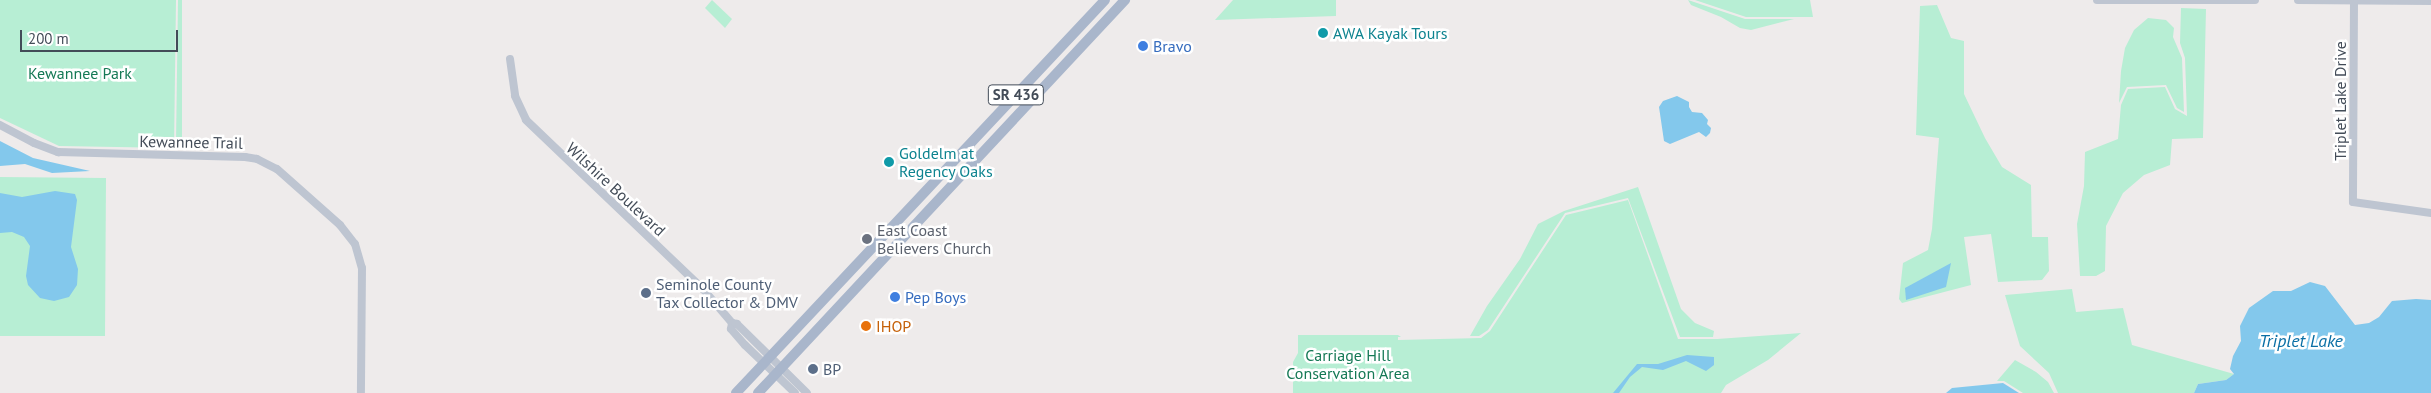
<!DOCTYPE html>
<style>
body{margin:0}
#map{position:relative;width:2431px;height:393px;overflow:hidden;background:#eeebeb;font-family:"PT Sans",sans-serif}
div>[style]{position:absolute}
.green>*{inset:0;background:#b7eed4}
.water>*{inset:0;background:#83c8ec}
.minor>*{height:8px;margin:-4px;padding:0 4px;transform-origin:4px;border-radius:4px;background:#bec5d1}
.major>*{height:10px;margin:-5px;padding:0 5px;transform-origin:5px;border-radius:5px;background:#a9b6cb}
.dots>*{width:14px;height:14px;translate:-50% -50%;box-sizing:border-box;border:2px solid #fff;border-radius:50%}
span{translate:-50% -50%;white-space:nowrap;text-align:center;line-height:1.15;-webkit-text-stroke:5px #fff;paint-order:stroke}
.shield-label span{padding:1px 4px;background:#fff;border:1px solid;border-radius:4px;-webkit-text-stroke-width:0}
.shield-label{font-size:15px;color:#434c58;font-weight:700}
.culture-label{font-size:16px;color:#0d838f}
.left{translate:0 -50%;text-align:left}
.shop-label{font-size:16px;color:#366cbe}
.park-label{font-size:16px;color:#157955}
.street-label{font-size:16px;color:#434c58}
.worship-label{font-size:16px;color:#5b616d}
.service-label{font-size:16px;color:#4e5e75}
.food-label{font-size:16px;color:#c56008}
.water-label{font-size:18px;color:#0a6fa5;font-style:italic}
.scale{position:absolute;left:20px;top:30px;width:158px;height:22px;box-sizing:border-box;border:2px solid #434c58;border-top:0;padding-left:6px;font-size:15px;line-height:18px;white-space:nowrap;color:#434c58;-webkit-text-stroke:4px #fff;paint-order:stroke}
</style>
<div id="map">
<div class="green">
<div style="clip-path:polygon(0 0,176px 0,174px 148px,59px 146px,0 118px)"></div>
<div style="clip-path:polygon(178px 0,182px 0,182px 137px,176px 143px)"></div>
<div style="clip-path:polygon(712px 0,732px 19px,725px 28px,705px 8px)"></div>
<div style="clip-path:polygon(1233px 0,1336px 0,1336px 16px,1215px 20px)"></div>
<div style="clip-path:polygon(1688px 0,1745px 19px,1794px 19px,1751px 30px,1740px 28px,1721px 17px,1691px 5px)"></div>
<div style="clip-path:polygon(1695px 0,1810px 0,1813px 17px,1746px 17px)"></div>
<div style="clip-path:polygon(1937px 5px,1951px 38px,1964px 41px,1964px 94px,1985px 138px,2002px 167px,2031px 185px,2032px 237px,2048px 237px,2049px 271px,2042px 280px,1998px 282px,1991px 234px,1964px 237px,1971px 285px,1902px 303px,1899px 299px,1903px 263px,1928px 250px,1932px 229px,1939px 138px,1916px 135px,1920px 6px)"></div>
<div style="clip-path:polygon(2181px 8px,2206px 9px,2203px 138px,2172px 139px,2170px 165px,2144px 175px,2123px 193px,2106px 226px,2105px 271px,2096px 276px,2080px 276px,2077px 224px,2084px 186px,2085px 152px,2118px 139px,2121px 105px,2128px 89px,2165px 87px,2175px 109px,2187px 116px,2185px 58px,2180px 43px)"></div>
<div style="clip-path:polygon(2148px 18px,2166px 20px,2174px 28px,2173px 37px,2182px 58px,2184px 112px,2177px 108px,2166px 85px,2127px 87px,2119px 103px,2121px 71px,2125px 48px,2134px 30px)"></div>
<div style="clip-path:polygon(0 177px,106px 178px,105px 336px,0 336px)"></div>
<div style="clip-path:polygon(1638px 187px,1681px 309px,1695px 323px,1714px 331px,1713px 337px,1680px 337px,1628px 198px,1565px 213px,1488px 330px,1479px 336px,1470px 336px,1487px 306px,1520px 259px,1538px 224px,1564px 211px)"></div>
<div style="clip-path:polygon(1628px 200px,1678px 339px,1717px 339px,1801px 333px,1768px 360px,1726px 385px,1721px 393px,1293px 393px,1293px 362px,1298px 353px,1298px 335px,1398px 335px,1401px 337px,1398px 337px,1398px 340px,1481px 338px,1490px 331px,1566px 215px)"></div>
<div style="clip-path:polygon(2072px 289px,2076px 312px,2123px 308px,2132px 345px,2234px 374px,2226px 380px,2198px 384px,2194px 393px,2058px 393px,2049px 373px,2020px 346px,2005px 295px)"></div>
<div style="clip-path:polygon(2015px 360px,2036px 372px,2048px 382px,2054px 393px,2023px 393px,2004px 381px,1997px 381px)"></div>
</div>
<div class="water">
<div style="clip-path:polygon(1677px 96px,1689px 102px,1689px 107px,1692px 112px,1702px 113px,1708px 120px,1707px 124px,1711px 128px,1710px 133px,1706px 137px,1699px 132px,1670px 144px,1664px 141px,1659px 107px,1663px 101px)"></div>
<div style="clip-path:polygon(0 141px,33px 158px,90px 171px,52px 173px,25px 164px,0 166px)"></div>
<div style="clip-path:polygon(55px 191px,75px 194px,77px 200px,71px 247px,78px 269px,77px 285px,69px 297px,54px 301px,40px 298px,28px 285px,26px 276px,30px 246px,24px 237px,12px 232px,0 233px,0 193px,22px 197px)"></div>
<div style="clip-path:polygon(1951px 263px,1946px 287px,1906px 300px,1905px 288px)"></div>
<div style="clip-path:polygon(2310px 282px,2325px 286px,2355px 325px,2369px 323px,2379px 317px,2392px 301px,2416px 299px,2431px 300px,2431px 393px,2194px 393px,2198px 384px,2226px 380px,2234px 374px,2230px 369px,2233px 356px,2241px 341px,2240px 326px,2249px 308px,2273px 291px,2291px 291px)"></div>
<div style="clip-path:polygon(1687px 355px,1714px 357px,1714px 365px,1706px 371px,1686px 361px,1663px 370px,1642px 367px,1630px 377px,1619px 393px,1613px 393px,1637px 364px,1658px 364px)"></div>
<div style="clip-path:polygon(2003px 383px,2019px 393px,1946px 393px,1952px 388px)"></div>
</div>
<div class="minor">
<div style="left:2097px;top:0;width:158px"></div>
<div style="left:2298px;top:0;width:133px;rotate:0.4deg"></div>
<div style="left:2354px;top:0;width:202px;rotate:90.3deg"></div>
<div style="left:2353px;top:202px;width:79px;rotate:8deg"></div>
<div style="left:510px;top:59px;width:37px;rotate:82deg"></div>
<div style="left:515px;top:96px;width:26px;rotate:65deg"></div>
<div style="left:526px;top:120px;width:245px;rotate:43.7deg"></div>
<div style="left:703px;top:289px;width:45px;rotate:49.5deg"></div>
<div style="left:732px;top:323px;width:5px;rotate:11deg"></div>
<div style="left:737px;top:324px;width:98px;rotate:44.6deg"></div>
<div style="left:0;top:125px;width:38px;rotate:28deg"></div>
<div style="left:34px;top:143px;width:26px;rotate:21deg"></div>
<div style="left:58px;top:152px;width:187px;rotate:1.5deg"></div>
<div style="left:245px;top:157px;width:12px;rotate:9deg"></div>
<div style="left:257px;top:159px;width:22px;rotate:27deg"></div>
<div style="left:277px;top:169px;width:84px;rotate:41.6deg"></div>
<div style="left:340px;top:225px;width:24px;rotate:52deg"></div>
<div style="left:355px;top:244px;width:25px;rotate:74deg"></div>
<div style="left:362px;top:268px;width:125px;rotate:90.5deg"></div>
<div style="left:732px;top:323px;width:6px;rotate:99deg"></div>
<div style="left:731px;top:329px;width:21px;rotate:49deg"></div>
<div style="left:745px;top:345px;width:69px;rotate:43.8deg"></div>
</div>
<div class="major">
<div style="left:736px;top:393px;width:539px;rotate:-46.8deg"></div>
<div style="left:758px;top:393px;width:538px;rotate:-46.96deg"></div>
</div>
<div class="dots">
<div style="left:1323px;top:33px;background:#0f9aa8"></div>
<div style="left:1143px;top:46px;background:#3f7fe0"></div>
<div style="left:889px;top:162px;background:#0f9aa8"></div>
<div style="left:867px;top:239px;background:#6b7280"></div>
<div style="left:646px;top:293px;background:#5c6f8a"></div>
<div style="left:895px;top:297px;background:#3f7fe0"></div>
<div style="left:866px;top:326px;background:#e8710a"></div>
<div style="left:813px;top:369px;background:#5c6f8a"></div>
</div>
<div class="shield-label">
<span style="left:1016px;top:95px">SR 436</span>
</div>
<div class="culture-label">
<span class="left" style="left:1333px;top:33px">AWA Kayak Tours</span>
<span class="left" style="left:899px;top:162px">Goldelm at<br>Regency Oaks</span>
</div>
<div class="shop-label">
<span class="left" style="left:1153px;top:46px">Bravo</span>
<span class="left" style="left:905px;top:297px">Pep Boys</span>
</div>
<div class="park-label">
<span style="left:80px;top:73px">Kewannee Park</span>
<span style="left:1348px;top:364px">Carriage Hill<br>Conservation Area</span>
</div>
<div class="street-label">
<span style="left:2340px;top:101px;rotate:-90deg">Triplet Lake Drive</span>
<span style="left:191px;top:142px;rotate:1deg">Kewannee Trail</span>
<span style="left:616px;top:189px;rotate:43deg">Wilshire Boulevard</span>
</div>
<div class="worship-label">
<span class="left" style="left:877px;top:239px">East Coast<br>Believers Church</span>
</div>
<div class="service-label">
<span class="left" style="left:656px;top:293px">Seminole County<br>Tax Collector &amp; DMV</span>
<span class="left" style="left:823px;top:369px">BP</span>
</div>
<div class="food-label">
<span class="left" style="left:876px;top:326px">IHOP</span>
</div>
<div class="water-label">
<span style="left:2301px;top:341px">Triplet Lake</span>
</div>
<div class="scale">200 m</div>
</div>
